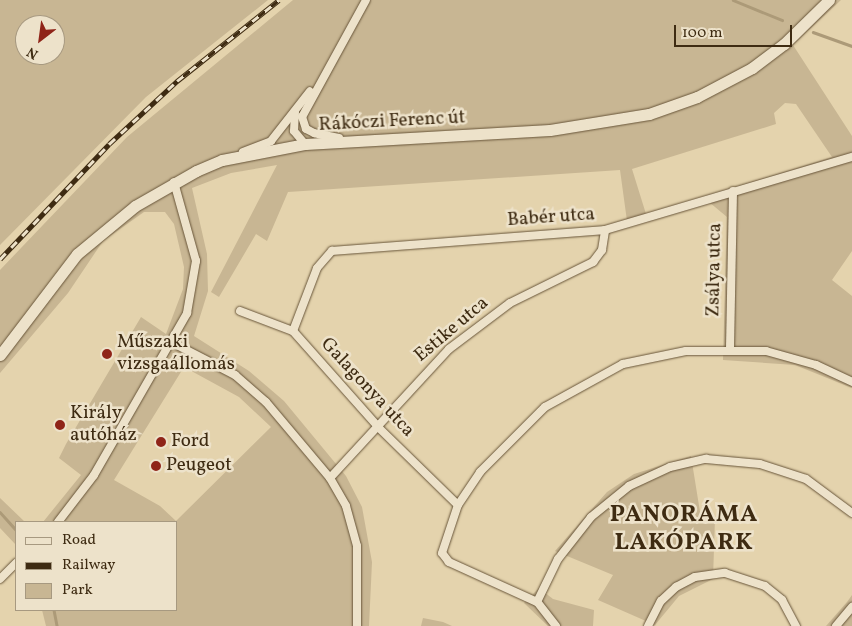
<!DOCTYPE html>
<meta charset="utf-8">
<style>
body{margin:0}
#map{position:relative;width:852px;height:626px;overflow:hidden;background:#e4d3ad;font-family:Vollkorn,serif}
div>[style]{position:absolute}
.green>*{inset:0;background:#c8b693}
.stream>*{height:2.5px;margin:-1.25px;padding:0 1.25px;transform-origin:1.25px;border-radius:1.25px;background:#ac9a78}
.roads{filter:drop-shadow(0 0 1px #685539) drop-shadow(0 0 1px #685539)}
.minor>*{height:8px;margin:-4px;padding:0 4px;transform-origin:4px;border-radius:4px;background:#ede2ca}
.secondary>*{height:11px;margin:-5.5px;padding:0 5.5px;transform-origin:5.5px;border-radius:5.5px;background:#ede2ca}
.rail>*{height:4.5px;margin-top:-2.25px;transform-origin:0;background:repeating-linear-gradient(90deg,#ede2ca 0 8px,#3e2b12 0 16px);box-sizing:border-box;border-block:1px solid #3e2b12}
.dots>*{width:14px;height:14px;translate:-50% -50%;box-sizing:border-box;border:2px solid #ede2ca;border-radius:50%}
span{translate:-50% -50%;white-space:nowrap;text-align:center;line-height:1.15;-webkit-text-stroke:5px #ede2ca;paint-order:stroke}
.street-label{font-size:19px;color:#3e2b12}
.poi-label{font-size:19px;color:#3e2b12}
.left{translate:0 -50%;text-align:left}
.district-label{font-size:24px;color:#3e2b12;font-weight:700;letter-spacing:1px}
.legend{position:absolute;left:15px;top:521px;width:162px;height:90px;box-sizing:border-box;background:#ede2ca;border:1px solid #a79980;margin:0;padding:6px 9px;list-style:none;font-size:15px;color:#3e2b12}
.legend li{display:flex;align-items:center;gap:10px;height:25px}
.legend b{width:25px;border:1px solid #a79980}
.north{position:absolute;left:15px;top:15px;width:50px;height:50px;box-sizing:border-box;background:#ede2ca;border:1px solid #a79980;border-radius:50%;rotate:210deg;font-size:14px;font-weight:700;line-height:20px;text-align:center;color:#3e2b12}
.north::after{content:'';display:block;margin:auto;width:18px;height:22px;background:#8f2418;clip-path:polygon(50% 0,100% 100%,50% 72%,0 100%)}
.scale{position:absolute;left:674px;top:25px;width:118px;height:22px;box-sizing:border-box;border:2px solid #3e2b12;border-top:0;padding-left:6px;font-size:15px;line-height:18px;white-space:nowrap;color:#3e2b12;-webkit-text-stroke:4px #ede2ca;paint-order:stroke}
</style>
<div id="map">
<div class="green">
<div style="clip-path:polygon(evenodd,0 0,268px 0,146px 97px,0 245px,0 0,25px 25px,55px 25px,55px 55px,25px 55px,25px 25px)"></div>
<div style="clip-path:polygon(evenodd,293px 0,841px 0,793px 45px,852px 136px,852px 251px,832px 280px,852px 296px,852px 388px,795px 365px,723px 360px,727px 217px,703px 197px,832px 157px,796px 104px,785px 103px,774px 113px,776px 124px,632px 169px,646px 214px,627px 221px,620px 170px,288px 192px,267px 241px,256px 234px,219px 297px,211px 292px,277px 165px,231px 173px,192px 188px,207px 254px,208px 291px,194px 336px,249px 371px,284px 401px,346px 476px,362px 507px,372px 562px,369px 626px,46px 626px,42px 610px,176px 610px,176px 522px,43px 522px,81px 475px,59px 458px,66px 444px,141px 317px,166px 334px,183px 289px,184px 267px,174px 224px,165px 212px,144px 212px,103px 241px,68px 293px,0 373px,0 270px,127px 137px,293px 0,184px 367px,239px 397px,271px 427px,176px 521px,160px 506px,114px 480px,184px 367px)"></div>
<div style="clip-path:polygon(691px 456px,701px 518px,715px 518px,713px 579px,679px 596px,655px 625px,598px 600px,613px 575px,555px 551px,607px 492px,634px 474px)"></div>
<div style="clip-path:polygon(0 498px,25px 522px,16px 522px,16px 545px,0 528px)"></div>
<div style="clip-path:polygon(539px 588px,553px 599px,594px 610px,593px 626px,548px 626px,524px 603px)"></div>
<div style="clip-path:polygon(852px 595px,852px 626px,826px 626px,847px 602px)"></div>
<div style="clip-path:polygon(423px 618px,443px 622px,452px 626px,421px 626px)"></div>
</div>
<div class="stream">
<div style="left:733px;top:0;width:53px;rotate:22.2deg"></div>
<div style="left:813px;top:32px;width:41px;rotate:19.7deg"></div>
<div style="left:0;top:512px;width:24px;rotate:48deg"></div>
<div style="left:54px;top:610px;width:16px;rotate:79deg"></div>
</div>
<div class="roads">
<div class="minor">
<div style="left:295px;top:112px;width:19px;rotate:93deg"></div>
<div style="left:294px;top:131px;width:17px;rotate:50deg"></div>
<div style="left:339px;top:138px;width:25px;rotate:-169deg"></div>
<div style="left:314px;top:133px;width:9px;rotate:-153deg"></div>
<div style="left:306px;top:129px;width:13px;rotate:-108deg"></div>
<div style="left:302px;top:117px;width:133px;rotate:-61.3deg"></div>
<div style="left:243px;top:152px;width:30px;rotate:-21deg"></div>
<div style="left:271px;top:141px;width:63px;rotate:-52deg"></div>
<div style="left:240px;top:311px;width:57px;rotate:20.7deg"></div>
<div style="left:293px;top:331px;width:130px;rotate:48.4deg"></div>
<div style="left:379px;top:428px;width:110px;rotate:44.3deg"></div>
<div style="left:293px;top:331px;width:67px;rotate:-69.1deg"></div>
<div style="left:317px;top:268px;width:23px;rotate:-49deg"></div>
<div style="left:332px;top:251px;width:274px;rotate:-4.4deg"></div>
<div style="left:605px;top:230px;width:258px;rotate:-16.5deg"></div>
<div style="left:173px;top:343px;width:70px;rotate:27.3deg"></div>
<div style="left:235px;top:375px;width:41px;rotate:41.1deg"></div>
<div style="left:266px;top:402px;width:99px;rotate:49.9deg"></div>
<div style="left:330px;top:478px;width:32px;rotate:60deg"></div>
<div style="left:346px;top:506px;width:41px;rotate:74.6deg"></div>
<div style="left:357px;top:546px;width:80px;rotate:90deg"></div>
<div style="left:730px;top:348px;width:157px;rotate:-88.9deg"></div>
<div style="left:330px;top:478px;width:176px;rotate:-47.3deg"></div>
<div style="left:449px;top:349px;width:76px;rotate:-37deg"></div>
<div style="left:510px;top:303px;width:93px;rotate:-26.3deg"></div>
<div style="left:593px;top:262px;width:15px;rotate:-53deg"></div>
<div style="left:602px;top:250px;width:20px;rotate:-81deg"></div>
<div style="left:58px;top:522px;width:59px;rotate:-52.5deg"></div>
<div style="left:94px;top:475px;width:187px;rotate:-60.1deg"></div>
<div style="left:187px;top:313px;width:53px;rotate:-80.2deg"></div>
<div style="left:196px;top:261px;width:82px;rotate:-105.6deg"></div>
<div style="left:0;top:579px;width:23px;rotate:-45deg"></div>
<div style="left:537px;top:602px;width:48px;rotate:-64deg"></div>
<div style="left:558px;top:559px;width:53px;rotate:-51.8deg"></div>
<div style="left:591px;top:517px;width:49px;rotate:-39.2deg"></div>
<div style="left:629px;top:486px;width:45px;rotate:-24.9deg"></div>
<div style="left:670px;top:467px;width:37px;rotate:-13deg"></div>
<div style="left:706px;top:459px;width:54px;rotate:5.3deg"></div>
<div style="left:760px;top:464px;width:48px;rotate:18.1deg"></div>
<div style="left:806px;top:479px;width:57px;rotate:36.5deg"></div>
<div style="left:556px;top:626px;width:31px;rotate:-128deg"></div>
<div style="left:537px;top:602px;width:97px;rotate:-155.6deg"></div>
<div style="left:449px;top:562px;width:11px;rotate:-128deg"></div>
<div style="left:442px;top:553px;width:51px;rotate:-71.6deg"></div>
<div style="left:458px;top:505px;width:40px;rotate:-56deg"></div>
<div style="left:480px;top:472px;width:92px;rotate:-45deg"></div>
<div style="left:545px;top:407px;width:89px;rotate:-28.9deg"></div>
<div style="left:623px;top:364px;width:64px;rotate:-11.7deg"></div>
<div style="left:686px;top:351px;width:80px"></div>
<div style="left:766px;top:351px;width:52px;rotate:15.6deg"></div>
<div style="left:816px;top:365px;width:40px;rotate:25deg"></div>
<div style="left:648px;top:626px;width:28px;rotate:-63deg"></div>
<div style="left:661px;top:601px;width:21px;rotate:-43deg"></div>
<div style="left:676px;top:587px;width:21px;rotate:-28deg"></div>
<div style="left:695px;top:577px;width:30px;rotate:-8deg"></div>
<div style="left:725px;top:573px;width:42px;rotate:18deg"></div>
<div style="left:765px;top:586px;width:22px;rotate:39deg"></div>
<div style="left:782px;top:600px;width:30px;rotate:62deg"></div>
<div style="left:836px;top:626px;width:25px;rotate:-50deg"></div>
</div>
<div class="secondary">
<div style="left:0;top:355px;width:127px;rotate:-52.7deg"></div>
<div style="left:77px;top:254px;width:75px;rotate:-39.6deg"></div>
<div style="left:135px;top:206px;width:70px;rotate:-29.8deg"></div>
<div style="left:196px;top:171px;width:28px;rotate:-23deg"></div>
<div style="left:222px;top:160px;width:85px;rotate:-10.9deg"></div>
<div style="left:305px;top:144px;width:245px;rotate:-3.3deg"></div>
<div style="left:550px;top:130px;width:100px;rotate:-9.2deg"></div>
<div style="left:649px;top:114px;width:51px;rotate:-19.5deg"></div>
<div style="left:697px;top:97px;width:62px;rotate:-27.8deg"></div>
<div style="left:752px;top:68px;width:40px;rotate:-37deg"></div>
<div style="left:784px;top:44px;width:63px;rotate:-44.4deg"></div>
</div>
</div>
<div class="rail">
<div style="left:0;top:259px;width:158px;rotate:-46.5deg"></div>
<div style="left:109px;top:144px;width:93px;rotate:-42.8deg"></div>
<div style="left:177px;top:81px;width:130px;rotate:-38.5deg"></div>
</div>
<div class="dots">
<div style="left:107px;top:354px;background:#8f2418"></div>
<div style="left:60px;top:425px;background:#8f2418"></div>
<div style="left:161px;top:442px;background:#8f2418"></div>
<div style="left:156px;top:466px;background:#8f2418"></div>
</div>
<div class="street-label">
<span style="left:392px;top:122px;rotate:-3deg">Rákóczi Ferenc út</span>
<span style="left:551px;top:218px;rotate:-4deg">Babér utca</span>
<span style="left:715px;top:270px;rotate:-89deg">Zsálya utca</span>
<span style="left:452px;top:330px;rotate:-40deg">Estike utca</span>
<span style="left:367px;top:388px;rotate:47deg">Galagonya utca</span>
</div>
<div class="poi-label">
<span class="left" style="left:117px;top:354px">Műszaki<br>vizsgaállomás</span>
<span class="left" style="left:70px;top:425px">Király<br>autóház</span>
<span class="left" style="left:171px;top:442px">Ford</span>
<span class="left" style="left:166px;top:466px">Peugeot</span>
</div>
<div class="district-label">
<span style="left:684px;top:530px">PANORÁMA<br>LAKÓPARK</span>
</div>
<ul class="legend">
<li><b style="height:6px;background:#ede2ca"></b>Road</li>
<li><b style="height:6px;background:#3e2b12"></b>Railway</li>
<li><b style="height:14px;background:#c8b693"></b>Park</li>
</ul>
<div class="north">N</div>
<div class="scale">100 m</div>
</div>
